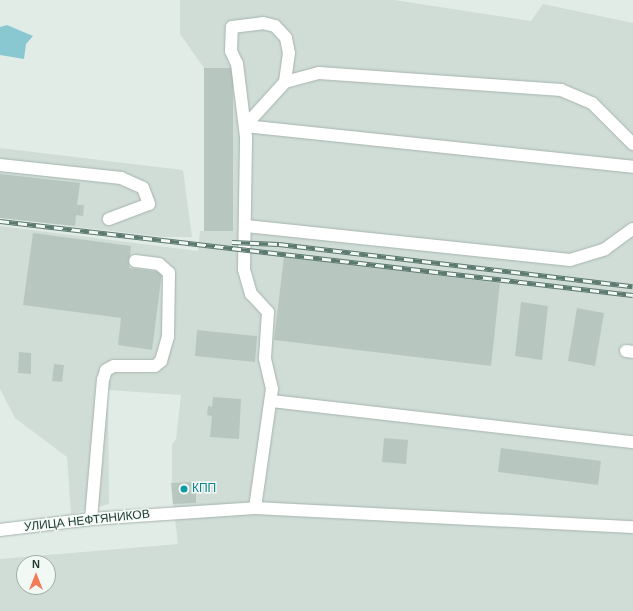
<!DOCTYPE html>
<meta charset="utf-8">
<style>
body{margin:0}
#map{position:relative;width:633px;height:611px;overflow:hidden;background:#e2ece7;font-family:Arial,sans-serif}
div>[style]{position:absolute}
.built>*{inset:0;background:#d0dcd6}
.water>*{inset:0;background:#8ac8d1}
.building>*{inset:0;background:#b7c7c0}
.roads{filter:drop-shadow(0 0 1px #a5b4ae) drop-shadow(0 0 1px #a5b4ae)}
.minor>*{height:12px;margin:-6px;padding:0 6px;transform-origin:6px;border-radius:6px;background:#fff}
.rail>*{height:4.5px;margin-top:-2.25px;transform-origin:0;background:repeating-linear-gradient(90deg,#f2f9f5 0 9px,#5c7970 0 18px);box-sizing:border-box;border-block:1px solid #5c7970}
.dots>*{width:11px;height:11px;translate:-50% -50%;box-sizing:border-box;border:2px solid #f2f9f5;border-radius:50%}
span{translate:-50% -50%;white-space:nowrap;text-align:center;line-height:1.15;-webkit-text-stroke:3px #f2f9f5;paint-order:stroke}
.culture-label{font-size:12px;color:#0d838f}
.left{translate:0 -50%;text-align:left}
.street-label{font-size:12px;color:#223d35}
.north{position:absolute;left:16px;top:555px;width:40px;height:40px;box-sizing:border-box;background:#f2f9f5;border:1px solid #9faea8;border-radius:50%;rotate:0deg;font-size:11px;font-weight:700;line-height:16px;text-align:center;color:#223d35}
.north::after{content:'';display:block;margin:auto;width:14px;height:18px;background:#f27c5a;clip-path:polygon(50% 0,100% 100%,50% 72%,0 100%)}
</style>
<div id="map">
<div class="built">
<div style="clip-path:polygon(evenodd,180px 0,394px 0,531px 21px,543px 4px,633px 23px,633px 611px,0 611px,0 559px,178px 544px,172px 494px,172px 444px,176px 439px,181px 395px,108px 390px,109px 504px,71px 514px,67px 457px,15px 418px,0 389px,0 226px,198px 251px,200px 231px,204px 231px,204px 68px,180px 34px,180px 0,24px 563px,48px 563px,48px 587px,24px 587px,24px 563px)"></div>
<div style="clip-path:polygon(0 148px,183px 170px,192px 237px,163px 237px,0 218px)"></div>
</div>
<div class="water">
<div style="clip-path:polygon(7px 25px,33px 36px,26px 44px,24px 59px,0 55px,0 27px)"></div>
</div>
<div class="building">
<div style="clip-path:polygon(204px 68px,233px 68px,233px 231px,204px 231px)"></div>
<div style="clip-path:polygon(0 174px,80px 183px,77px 205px,84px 205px,83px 216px,76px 215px,75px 226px,0 218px)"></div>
<div style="clip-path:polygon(33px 233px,131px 246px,129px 268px,162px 272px,152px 350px,118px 345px,121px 318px,23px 305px)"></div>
<div style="clip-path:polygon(284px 257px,500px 283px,491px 366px,274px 340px)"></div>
<div style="clip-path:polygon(521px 302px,548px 306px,542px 360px,515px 356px)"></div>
<div style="clip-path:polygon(577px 308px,604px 313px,595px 366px,568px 361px)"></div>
<div style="clip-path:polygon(197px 330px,257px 336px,255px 362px,195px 356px)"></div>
<div style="clip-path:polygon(19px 352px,31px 353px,31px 374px,18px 373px)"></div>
<div style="clip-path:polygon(54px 364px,64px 365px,62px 382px,52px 381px)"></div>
<div style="clip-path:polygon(213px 397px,241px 399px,239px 439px,210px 437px,212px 416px,207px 415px,208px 406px,212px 407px)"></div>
<div style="clip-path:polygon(384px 438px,408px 440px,406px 464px,382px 462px)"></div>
<div style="clip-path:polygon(501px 448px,601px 461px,598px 485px,498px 472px)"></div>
<div style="clip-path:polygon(196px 482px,196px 503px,173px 504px,171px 483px)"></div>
</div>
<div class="roads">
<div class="minor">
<div style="left:245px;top:126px;width:59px;rotate:-47.7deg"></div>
<div style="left:285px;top:82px;width:35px;rotate:-15deg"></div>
<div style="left:319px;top:73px;width:243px;rotate:4deg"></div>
<div style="left:561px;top:90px;width:34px;rotate:23deg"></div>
<div style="left:592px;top:103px;width:58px;rotate:45deg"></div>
<div style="left:245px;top:126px;width:390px;rotate:6deg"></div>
<div style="left:0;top:165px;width:122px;rotate:6.1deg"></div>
<div style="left:121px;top:178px;width:24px;rotate:24deg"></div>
<div style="left:143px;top:188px;width:17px;rotate:69deg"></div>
<div style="left:149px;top:204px;width:43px;rotate:159.4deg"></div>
<div style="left:246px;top:226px;width:326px;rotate:6deg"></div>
<div style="left:570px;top:260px;width:37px;rotate:-17deg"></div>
<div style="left:605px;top:249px;width:34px;rotate:-36deg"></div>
<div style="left:626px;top:351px;width:7px;rotate:8deg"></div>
<div style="left:271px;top:401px;width:364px;rotate:6.5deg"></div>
<div style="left:255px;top:508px;width:120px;rotate:-81.9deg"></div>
<div style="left:272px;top:389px;width:32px;rotate:-103deg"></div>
<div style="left:265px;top:358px;width:46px;rotate:-86.3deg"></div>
<div style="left:268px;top:312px;width:25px;rotate:-133deg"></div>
<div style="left:251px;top:294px;width:26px;rotate:-106deg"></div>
<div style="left:244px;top:269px;width:132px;rotate:-89.1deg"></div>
<div style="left:246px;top:137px;width:74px;rotate:-97deg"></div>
<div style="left:237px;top:64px;width:14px;rotate:-115deg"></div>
<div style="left:231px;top:51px;width:24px;rotate:-88deg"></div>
<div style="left:232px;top:27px;width:31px;rotate:-7deg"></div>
<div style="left:263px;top:23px;width:12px;rotate:14deg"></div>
<div style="left:275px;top:26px;width:16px;rotate:47deg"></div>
<div style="left:286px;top:38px;width:15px;rotate:79deg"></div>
<div style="left:289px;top:53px;width:29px;rotate:98deg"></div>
<div style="left:91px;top:519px;width:140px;rotate:-85.1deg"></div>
<div style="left:103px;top:380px;width:10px;rotate:-73deg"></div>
<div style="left:106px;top:370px;width:9px;rotate:-27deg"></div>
<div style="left:114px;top:366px;width:41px"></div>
<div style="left:155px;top:366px;width:8px;rotate:-40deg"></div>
<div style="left:161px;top:361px;width:25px;rotate:-74deg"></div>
<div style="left:168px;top:337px;width:64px;rotate:-89.1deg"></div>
<div style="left:169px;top:273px;width:13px;rotate:-138deg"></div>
<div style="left:159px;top:264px;width:24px;rotate:-173deg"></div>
<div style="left:0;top:530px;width:92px;rotate:-6.9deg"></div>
<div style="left:91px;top:519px;width:164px;rotate:-3.8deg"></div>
<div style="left:255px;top:508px;width:378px;rotate:2.9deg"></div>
</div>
</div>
<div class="rail">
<div style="left:0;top:221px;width:637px;rotate:6.67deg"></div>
<div style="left:232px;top:242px;width:47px;rotate:2.4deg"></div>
<div style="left:279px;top:244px;width:356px;rotate:6.8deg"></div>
</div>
<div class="dots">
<div style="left:184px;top:489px;background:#0f9aa8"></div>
</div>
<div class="culture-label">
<span class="left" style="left:192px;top:489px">КПП</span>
</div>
<div class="street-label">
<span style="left:87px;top:521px;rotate:-6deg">УЛИЦА НЕФТЯНИКОВ</span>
</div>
<div class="north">N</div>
</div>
